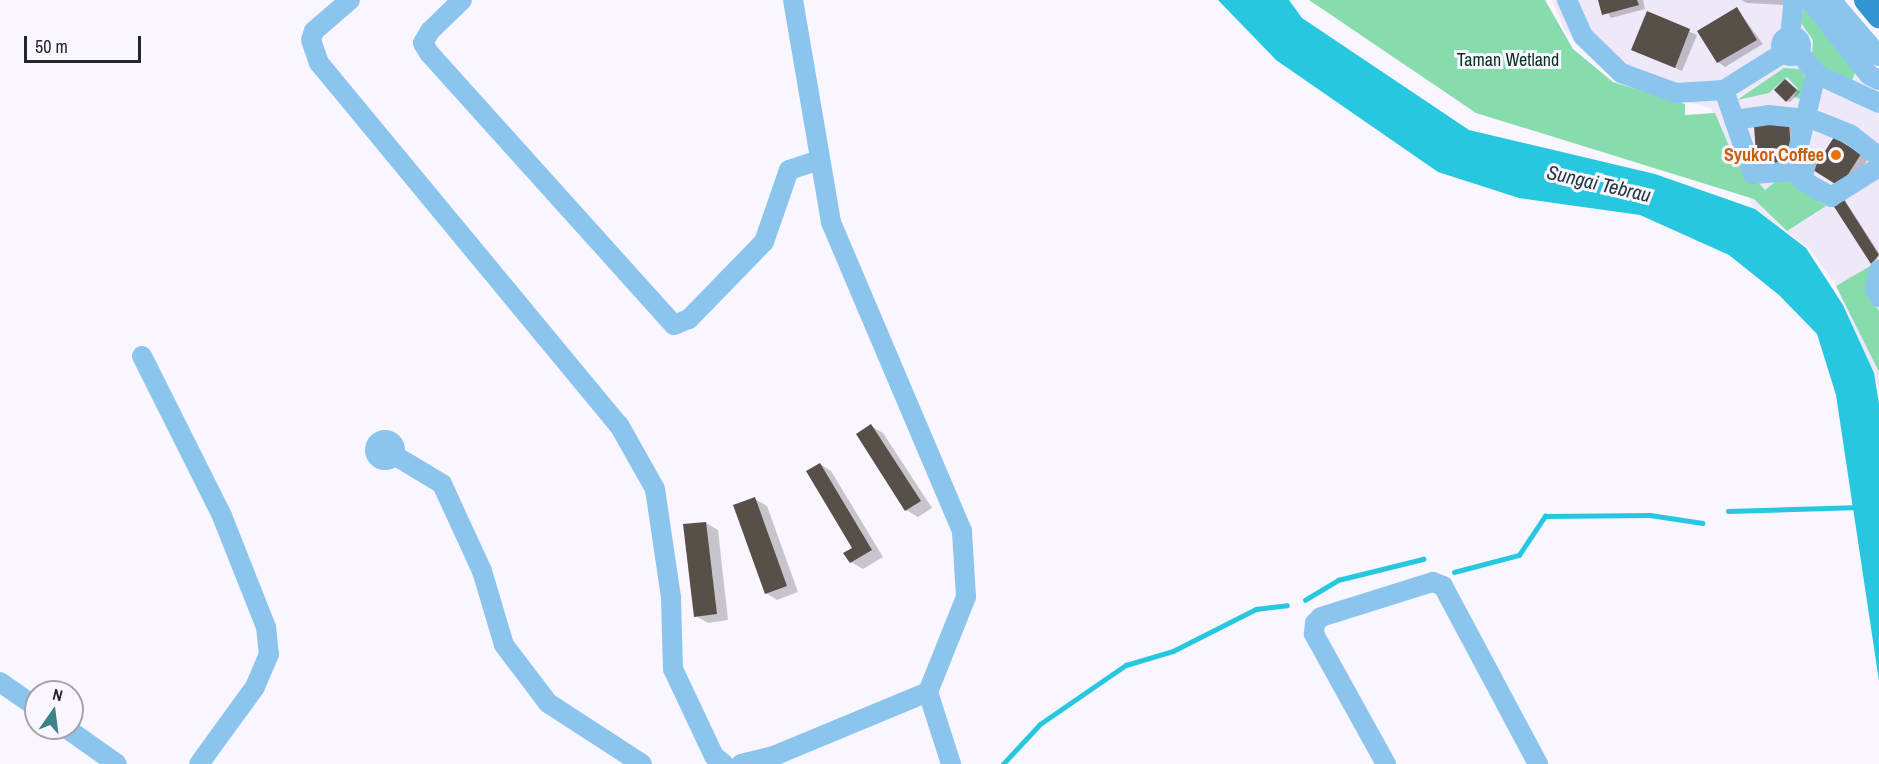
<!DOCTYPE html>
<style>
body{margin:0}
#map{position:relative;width:1879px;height:764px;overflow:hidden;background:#faf6ff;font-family:"Archivo Narrow",sans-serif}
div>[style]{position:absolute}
.built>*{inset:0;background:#efe8f9}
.green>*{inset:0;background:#86dcad}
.water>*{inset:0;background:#26c7df}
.shadow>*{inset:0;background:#0003}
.stream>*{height:4.5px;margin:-2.25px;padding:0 2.25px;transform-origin:2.25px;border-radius:2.25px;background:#26c7df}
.building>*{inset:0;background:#575049}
.minor>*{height:20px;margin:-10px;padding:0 10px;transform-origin:10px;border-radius:10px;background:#8bc5ee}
.minor>.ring{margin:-10px;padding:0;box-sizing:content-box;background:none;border:20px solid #8bc5ee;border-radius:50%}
.major>*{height:24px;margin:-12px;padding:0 12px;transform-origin:12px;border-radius:12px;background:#3294d0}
.dots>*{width:16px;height:16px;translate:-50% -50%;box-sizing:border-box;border:3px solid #faf6ff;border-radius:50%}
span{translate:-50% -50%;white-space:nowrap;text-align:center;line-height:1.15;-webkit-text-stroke:6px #faf6ff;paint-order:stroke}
.park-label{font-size:18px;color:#04341f}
.food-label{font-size:18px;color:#c56008;font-weight:700}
.right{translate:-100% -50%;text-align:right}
.water-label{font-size:20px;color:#223a3f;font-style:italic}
.north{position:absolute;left:24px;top:680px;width:60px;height:60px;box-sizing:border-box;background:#faf6ff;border:2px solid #a5a2a9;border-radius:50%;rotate:14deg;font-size:16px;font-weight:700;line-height:24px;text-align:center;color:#252428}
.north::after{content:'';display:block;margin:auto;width:21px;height:27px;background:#3c8488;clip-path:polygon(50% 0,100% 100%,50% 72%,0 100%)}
.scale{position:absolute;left:24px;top:36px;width:117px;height:27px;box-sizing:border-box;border:3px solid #252428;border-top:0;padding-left:8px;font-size:18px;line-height:21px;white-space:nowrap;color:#252428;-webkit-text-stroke:4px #faf6ff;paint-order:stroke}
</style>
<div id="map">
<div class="built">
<div style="clip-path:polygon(1552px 0,1825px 0,1879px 70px,1879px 388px,1835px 283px,1808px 247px,1753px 207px,1711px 108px,1622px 84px,1565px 31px)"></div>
</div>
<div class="green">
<div style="clip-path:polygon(1309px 0,1545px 0,1573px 49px,1613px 82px,1685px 104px,1685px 115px,1715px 113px,1732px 153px,1765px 190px,1776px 181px,1796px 178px,1798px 187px,1826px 206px,1787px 231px,1754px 199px,1476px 113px)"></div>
<div style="clip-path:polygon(1804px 0,1855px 73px,1852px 80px,1824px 69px,1812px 58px,1813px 40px,1801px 23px)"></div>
<div style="clip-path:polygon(1784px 68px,1800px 69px,1807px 80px,1801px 99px,1794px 97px,1798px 89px,1787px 77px,1769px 93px,1737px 100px)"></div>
<div style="clip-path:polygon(1872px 265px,1866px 292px,1879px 311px,1879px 372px,1836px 286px)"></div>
</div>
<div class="water">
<div style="clip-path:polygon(1218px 0,1289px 0,1302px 18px,1469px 130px,1655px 174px,1755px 209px,1806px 248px,1843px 305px,1874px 373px,1879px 404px,1879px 681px,1836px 395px,1817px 334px,1779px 295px,1729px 255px,1640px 215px,1519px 198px,1438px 172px,1276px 60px)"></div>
</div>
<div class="shadow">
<div style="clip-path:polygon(1600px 0,1643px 0,1645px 9px,1611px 18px)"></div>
<div style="clip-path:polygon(1741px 0,1785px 0,1785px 5px,1747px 3px)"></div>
<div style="clip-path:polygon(1737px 9px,1763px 44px,1725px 67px,1718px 62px)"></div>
<div style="clip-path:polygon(1647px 13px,1697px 35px,1682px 71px,1632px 49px)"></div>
<div style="clip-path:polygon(1786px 80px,1800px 92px,1790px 102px,1787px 101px)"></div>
<div style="clip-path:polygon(1789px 124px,1796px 129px,1799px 168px,1766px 171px)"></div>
<div style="clip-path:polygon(1834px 139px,1868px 159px,1849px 190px)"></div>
<div style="clip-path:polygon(1844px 199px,1879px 253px,1875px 265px,1833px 202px)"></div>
<div style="clip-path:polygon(871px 426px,883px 433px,932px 508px,918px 517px,906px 510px)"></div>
<div style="clip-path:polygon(820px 464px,831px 471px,883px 557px,863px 569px,851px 562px,854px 549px)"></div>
<div style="clip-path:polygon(755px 499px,767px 506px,798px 592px,777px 600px,766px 593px)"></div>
<div style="clip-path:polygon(706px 523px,718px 530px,728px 620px,708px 623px,696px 616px)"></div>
</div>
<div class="stream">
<div style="left:1728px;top:511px;width:132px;rotate:-1.7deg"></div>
<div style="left:1454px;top:572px;width:67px;rotate:-14.7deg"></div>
<div style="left:1519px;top:555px;width:47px;rotate:-56.3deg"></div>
<div style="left:1545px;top:516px;width:105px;rotate:-0.5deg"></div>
<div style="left:1650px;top:515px;width:53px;rotate:8.7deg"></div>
<div style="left:1305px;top:600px;width:39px;rotate:-31deg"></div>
<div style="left:1338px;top:580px;width:88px;rotate:-13.9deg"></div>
<div style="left:1003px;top:764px;width:54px;rotate:-47.2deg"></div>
<div style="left:1040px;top:724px;width:104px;rotate:-34.5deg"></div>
<div style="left:1126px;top:665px;width:49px;rotate:-16.6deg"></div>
<div style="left:1173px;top:651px;width:93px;rotate:-26.8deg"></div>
<div style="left:1256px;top:609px;width:31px;rotate:-7deg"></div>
</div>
<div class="building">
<div style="clip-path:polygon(1598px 0,1637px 0,1639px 5px,1602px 15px)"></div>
<div style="clip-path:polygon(1737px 7px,1757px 40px,1717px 63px,1697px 31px)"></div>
<div style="clip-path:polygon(1647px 11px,1690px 29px,1675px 68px,1631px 50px)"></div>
<div style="clip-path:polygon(1785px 79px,1797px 90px,1786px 102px,1774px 90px)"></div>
<div style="clip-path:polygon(1789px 123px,1792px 164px,1757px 167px,1754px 126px)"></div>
<div style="clip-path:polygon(1834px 137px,1861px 154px,1840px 187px,1813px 170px)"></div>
<div style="clip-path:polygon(1841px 195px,1879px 255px,1871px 264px,1831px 202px)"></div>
<div style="clip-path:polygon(871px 424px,921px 501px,905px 511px,856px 434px)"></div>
<div style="clip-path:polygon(820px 463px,872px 550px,850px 563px,843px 553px,852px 548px,806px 471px)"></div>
<div style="clip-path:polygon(755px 497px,787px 586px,765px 594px,733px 505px)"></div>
<div style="clip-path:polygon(706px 522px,717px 614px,694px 617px,683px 524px)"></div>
</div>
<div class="minor">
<div style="left:350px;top:0;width:48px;rotate:139.3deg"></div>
<div style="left:314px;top:31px;width:9px;rotate:108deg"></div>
<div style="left:311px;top:40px;width:24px;rotate:71deg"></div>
<div style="left:319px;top:63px;width:470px;rotate:50.4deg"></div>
<div style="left:619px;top:425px;width:73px;rotate:60.6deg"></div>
<div style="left:655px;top:489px;width:110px;rotate:81.6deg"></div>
<div style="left:671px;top:598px;width:71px;rotate:88.4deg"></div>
<div style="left:673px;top:669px;width:96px;rotate:64.8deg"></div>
<div style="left:714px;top:756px;width:13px;rotate:39deg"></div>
<div style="left:462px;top:0;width:45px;rotate:135.9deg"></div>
<div style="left:430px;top:31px;width:14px;rotate:120deg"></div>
<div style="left:423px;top:43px;width:12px;rotate:59deg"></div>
<div style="left:429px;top:53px;width:366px;rotate:48deg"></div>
<div style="left:674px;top:325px;width:16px;rotate:-22deg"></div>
<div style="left:689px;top:319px;width:107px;rotate:-45.8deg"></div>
<div style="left:764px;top:242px;width:76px;rotate:-70.9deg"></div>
<div style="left:789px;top:170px;width:32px;rotate:-18deg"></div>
<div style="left:1567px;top:0;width:39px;rotate:66deg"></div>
<div style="left:1583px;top:36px;width:53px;rotate:44.2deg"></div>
<div style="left:1621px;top:73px;width:59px;rotate:20deg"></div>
<div style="left:1676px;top:93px;width:48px;rotate:-3.6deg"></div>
<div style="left:1724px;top:90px;width:70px;rotate:-32.1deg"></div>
<div style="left:1810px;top:0;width:95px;rotate:51.8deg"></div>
<div style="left:1869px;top:75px;width:11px;rotate:27deg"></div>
<div style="left:1831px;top:0;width:74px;rotate:49.4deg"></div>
<div class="ring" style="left:1781px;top:36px;width:0;height:0"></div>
<div style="left:1790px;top:36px;width:36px;rotate:-84deg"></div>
<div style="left:1799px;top:52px;width:28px;rotate:52deg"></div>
<div style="left:1816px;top:74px;width:69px;rotate:24.7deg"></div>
<div style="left:1724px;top:90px;width:89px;rotate:71deg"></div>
<div style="left:1753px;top:174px;width:40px;rotate:-4.3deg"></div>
<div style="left:1793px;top:171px;width:100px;rotate:-76.7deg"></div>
<div style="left:1734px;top:120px;width:35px;rotate:-8deg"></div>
<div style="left:1769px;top:115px;width:37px;rotate:6deg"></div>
<div style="left:1817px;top:121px;width:37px;rotate:22deg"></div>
<div style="left:1851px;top:135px;width:36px;rotate:38deg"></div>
<div style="left:1808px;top:157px;width:24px;rotate:105deg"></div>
<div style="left:1802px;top:180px;width:34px;rotate:30deg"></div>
<div style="left:1831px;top:197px;width:57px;rotate:-32deg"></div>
<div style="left:1879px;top:270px;width:19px;rotate:102deg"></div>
<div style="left:1875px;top:289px;width:9px;rotate:63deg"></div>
<div style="left:142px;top:356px;width:179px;rotate:63.4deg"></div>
<div style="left:222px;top:516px;width:119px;rotate:68.4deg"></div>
<div style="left:266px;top:627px;width:27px;rotate:84deg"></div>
<div style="left:269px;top:654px;width:36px;rotate:113deg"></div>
<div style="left:255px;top:687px;width:95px;rotate:126deg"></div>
<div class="ring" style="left:375px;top:440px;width:0;height:0"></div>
<div style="left:394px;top:455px;width:56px;rotate:31.1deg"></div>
<div style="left:442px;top:484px;width:96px;rotate:65.3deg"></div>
<div style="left:482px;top:571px;width:77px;rotate:73.4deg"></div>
<div style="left:504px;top:645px;width:73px;rotate:52.8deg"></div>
<div style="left:548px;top:703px;width:112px;rotate:33deg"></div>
<div style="left:0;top:682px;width:44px;rotate:34.8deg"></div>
<div style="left:928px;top:692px;width:76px;rotate:72.3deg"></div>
<div style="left:66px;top:728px;width:62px;rotate:35.2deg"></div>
<div style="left:741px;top:764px;width:36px;rotate:-14deg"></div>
<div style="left:776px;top:755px;width:165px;rotate:-22.5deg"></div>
<div style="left:928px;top:692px;width:102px;rotate:-68.2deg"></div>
<div style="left:966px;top:597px;width:66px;rotate:-93.5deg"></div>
<div style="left:962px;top:531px;width:336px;rotate:-113deg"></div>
<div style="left:831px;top:222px;width:225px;rotate:-99.7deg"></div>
<div style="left:1386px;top:764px;width:149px;rotate:-119deg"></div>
<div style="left:1314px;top:634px;width:11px;rotate:-85deg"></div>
<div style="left:1315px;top:623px;width:8px;rotate:-45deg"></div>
<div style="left:1321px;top:617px;width:117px;rotate:-17.4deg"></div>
<div style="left:1433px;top:582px;width:11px;rotate:22deg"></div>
<div style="left:1443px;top:586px;width:202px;rotate:61.9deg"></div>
</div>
<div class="major">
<div style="left:1866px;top:0;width:21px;rotate:51deg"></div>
</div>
<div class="dots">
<div style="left:1836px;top:155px;background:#e8710a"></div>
</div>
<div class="park-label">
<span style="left:1508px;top:60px">Taman Wetland</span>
</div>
<div class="food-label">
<span class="right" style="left:1824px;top:155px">Syukor Coffee</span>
</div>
<div class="water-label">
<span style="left:1599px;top:183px;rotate:13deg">Sungai Tebrau</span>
</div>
<div class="north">N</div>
<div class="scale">50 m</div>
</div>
